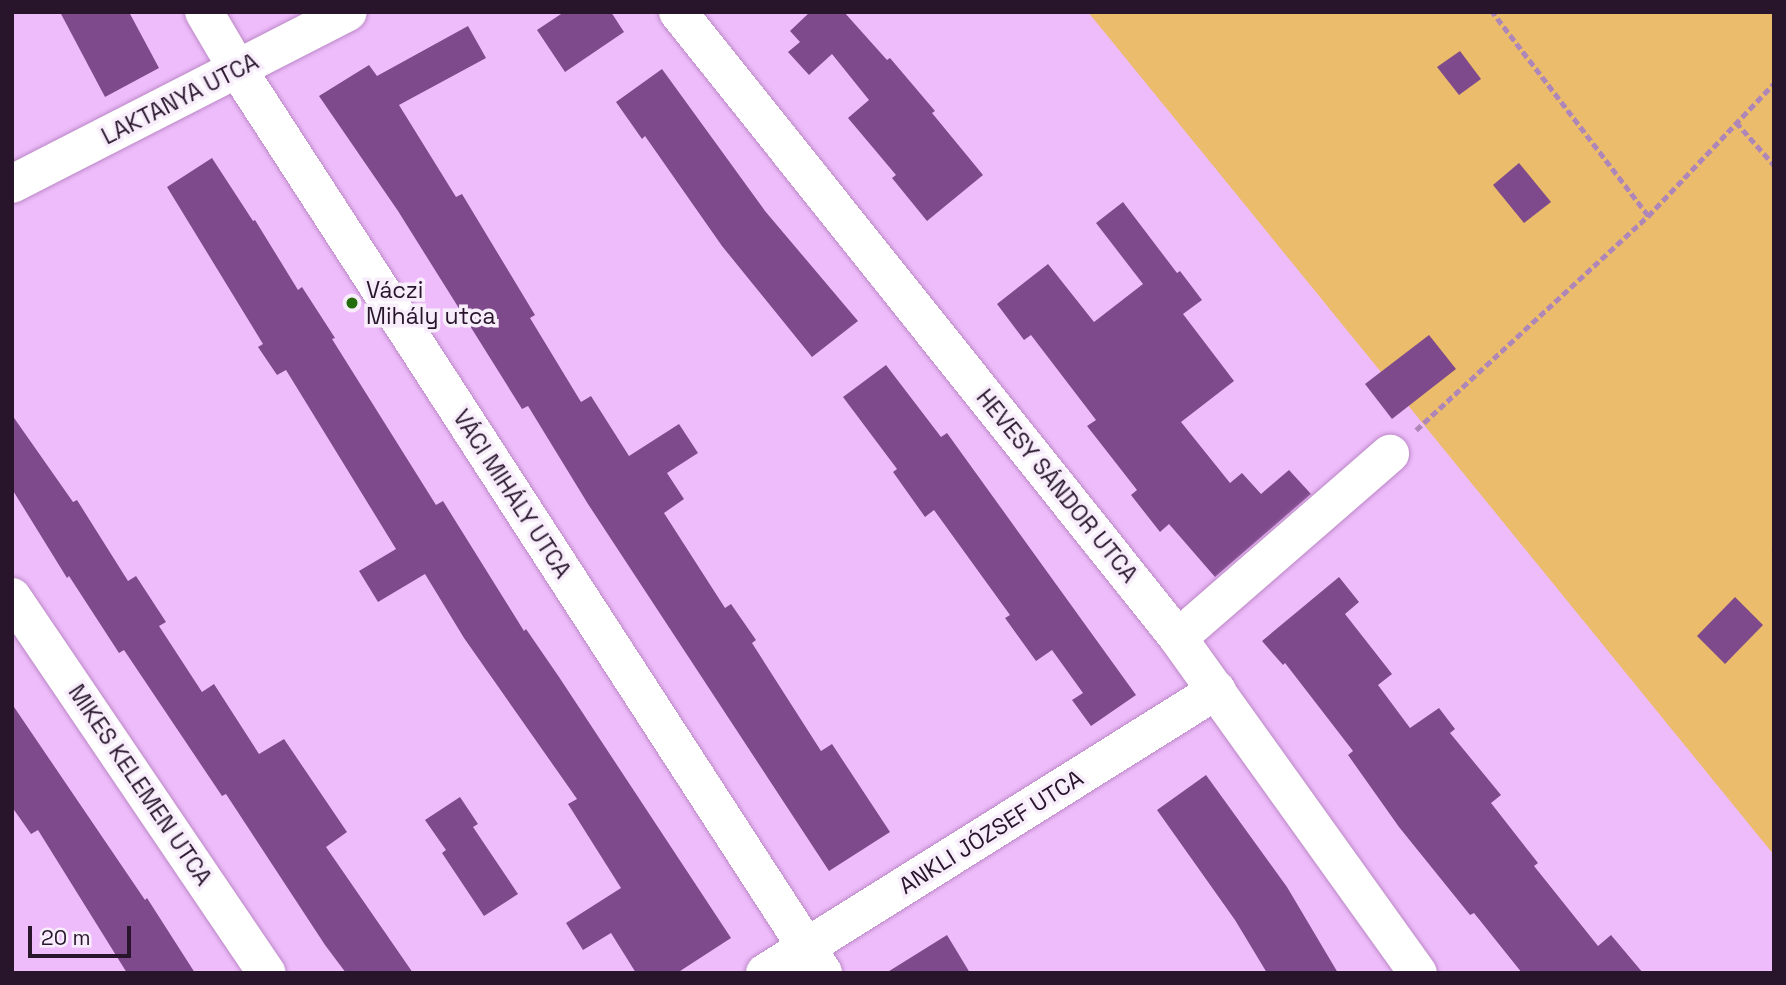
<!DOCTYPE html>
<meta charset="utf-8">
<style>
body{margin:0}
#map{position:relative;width:1786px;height:985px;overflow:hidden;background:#efbcfb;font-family:"Space Grotesk",sans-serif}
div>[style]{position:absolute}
.green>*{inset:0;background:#eabc6c}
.building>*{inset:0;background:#7f4a8c}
.path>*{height:4.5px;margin-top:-2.25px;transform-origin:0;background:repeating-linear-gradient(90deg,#af86b8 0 7px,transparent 0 10.5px)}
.roads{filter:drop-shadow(0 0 2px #ba88c5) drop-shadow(0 0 2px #ba88c5)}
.minor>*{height:38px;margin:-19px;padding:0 19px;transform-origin:19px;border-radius:19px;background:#fff}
.dots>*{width:19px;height:19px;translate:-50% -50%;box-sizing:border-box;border:4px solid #f8eefb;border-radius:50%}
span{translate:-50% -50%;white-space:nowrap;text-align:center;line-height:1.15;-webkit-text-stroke:7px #f8eefb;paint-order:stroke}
.street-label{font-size:23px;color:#28152c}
.poi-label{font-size:23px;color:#28152c}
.left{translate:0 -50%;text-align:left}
.frame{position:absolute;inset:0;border:14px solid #28152c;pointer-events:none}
.scale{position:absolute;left:28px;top:926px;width:103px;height:32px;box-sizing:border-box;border:4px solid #28152c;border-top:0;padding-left:9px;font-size:21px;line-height:24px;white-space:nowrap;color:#28152c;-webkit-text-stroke:5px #f8eefb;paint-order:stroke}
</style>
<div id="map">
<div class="green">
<div style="clip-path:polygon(1088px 12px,1774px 12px,1774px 855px)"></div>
</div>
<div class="building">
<div style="clip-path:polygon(60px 12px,129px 12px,159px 68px,105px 97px)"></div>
<div style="clip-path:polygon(564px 12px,611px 12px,624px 32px,565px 72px,537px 30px)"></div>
<div style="clip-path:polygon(810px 12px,844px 12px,887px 60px,890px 58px,935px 111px,932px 113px,983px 175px,927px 221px,892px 178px,896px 175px,848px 118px,869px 100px,832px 54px,809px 75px,788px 52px,800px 42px,790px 31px)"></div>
<div style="clip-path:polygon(468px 26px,486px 58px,399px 105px,456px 197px,462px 194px,535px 315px,530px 318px,581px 402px,591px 396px,629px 456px,679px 424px,698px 453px,667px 473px,684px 499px,664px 513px,725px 608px,731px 604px,756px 640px,752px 643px,821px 751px,832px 744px,890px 832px,829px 871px,588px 504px,528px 406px,522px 409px,398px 211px,319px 96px,369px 65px,377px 76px)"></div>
<div style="clip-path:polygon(1460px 51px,1481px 79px,1459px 95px,1437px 67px)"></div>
<div style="clip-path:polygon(662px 69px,765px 211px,858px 321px,812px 357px,722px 246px,645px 136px,642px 139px,616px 102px)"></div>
<div style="clip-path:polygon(212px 158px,253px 221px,255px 220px,298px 290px,302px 287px,335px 338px,332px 339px,436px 505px,443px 501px,524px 631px,526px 629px,559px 677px,731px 938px,677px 973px,636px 973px,611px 933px,583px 950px,566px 923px,621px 888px,568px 804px,577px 799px,464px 638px,425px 574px,378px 602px,359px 571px,396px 549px,286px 370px,277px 375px,258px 347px,263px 344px,167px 187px)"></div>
<div style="clip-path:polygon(1519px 163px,1551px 202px,1524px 223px,1493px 185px)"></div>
<div style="clip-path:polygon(1123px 202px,1177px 273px,1180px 271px,1202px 300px,1183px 314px,1234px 381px,1181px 422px,1230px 483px,1242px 473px,1261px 494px,1289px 470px,1311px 494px,1215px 577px,1169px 524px,1160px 532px,1131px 495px,1137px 490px,1087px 426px,1096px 420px,1031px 335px,1024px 340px,997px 304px,1048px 264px,1094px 322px,1143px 284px,1096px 223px)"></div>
<div style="clip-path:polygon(1429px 335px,1456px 369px,1392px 419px,1365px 384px)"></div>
<div style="clip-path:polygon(886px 365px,941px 437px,947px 433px,1136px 695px,1091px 726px,1072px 700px,1083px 693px,1052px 650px,1036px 661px,1005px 618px,1010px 615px,934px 510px,925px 517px,893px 472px,897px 469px,843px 397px)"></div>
<div style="clip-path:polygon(12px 415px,73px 502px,77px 500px,128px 581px,136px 576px,166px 622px,159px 626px,202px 692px,214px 684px,259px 754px,284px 739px,347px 832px,326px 847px,413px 973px,346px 973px,325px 945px,226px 794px,222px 796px,124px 650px,119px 653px,69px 576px,67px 578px,12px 489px)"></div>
<div style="clip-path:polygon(1339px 577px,1359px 602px,1345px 614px,1392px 674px,1378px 685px,1410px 728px,1439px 708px,1455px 729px,1450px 733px,1501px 795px,1491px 803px,1538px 863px,1534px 866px,1598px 946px,1611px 935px,1643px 973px,1522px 973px,1474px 913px,1470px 915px,1399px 827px,1348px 755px,1353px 751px,1285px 663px,1283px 665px,1262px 641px)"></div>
<div style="clip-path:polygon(1735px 597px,1763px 625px,1725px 664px,1697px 636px)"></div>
<div style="clip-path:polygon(12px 704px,145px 900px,147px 898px,195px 973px,127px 973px,38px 830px,31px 834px,12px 807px)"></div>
<div style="clip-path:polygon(1206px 775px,1287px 887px,1338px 973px,1267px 973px,1235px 920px,1157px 810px)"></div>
<div style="clip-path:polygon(460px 797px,478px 824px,473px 827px,518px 894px,484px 916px,442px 853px,446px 850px,425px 820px)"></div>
<div style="clip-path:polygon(947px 935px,970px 973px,886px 973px)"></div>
</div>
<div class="path">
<div style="left:1736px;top:122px;width:57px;rotate:48.5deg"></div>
<div style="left:1648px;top:216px;width:183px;rotate:-46.5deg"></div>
<div style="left:1416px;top:430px;width:316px;rotate:-42.7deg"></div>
<div style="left:1648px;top:216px;width:257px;rotate:-127.4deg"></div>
<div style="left:1773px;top:552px;width:1px;rotate:-45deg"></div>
</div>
<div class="roads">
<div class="minor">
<div style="left:204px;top:12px;width:67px;rotate:59.6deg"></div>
<div style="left:238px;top:70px;width:1076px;rotate:57.06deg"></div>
<div style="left:678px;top:12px;width:801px;rotate:51.38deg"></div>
<div style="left:1178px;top:638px;width:412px;rotate:54.4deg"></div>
<div style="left:12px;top:184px;width:377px;rotate:-27.1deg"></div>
<div style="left:12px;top:597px;width:454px;rotate:55.9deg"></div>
<div style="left:1178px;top:638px;width:281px;rotate:-41deg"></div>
<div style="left:765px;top:973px;width:533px;rotate:-32.05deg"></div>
</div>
</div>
<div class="dots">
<div style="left:352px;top:303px;background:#236d0c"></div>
</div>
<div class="street-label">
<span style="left:180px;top:99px;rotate:-27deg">LAKTANYA UTCA</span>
<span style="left:1057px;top:486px;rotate:51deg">HEVESY SÁNDOR UTCA</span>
<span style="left:512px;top:494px;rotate:57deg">VÁCI MIHÁLY UTCA</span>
<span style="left:140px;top:785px;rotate:56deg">MIKES KELEMEN UTCA</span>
<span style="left:991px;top:832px;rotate:-32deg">ANKLI JÓZSEF UTCA</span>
</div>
<div class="poi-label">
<span class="left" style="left:366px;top:303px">Váczi<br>Mihály utca</span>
</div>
<div class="frame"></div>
<div class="scale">20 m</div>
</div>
